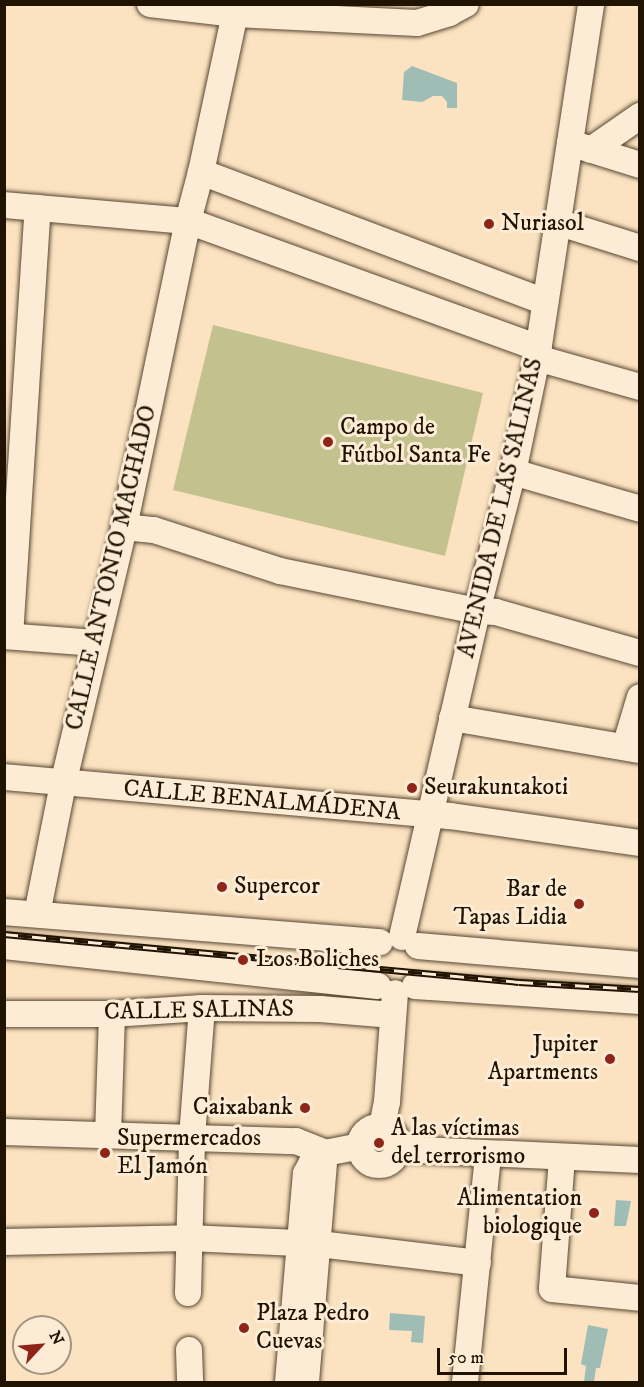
<!DOCTYPE html>
<meta charset="utf-8">
<style>
body{margin:0}
#map{position:relative;width:644px;height:1387px;overflow:hidden;background:#fbe2c0;font-family:"IM FELL DW Pica",serif}
div>[style]{position:absolute}
.green>*{inset:0;background:#c3c28f}
.water>*{inset:0;background:#9fbdb5}
.roads{filter:drop-shadow(0 0 2px #584731) drop-shadow(0 0 2px #584731)}
.minor>*{height:26px;margin:-13px;padding:0 13px;transform-origin:13px;border-radius:13px;background:#fcecd6}
.minor>.ring{margin:-13px;padding:0;box-sizing:content-box;background:none;border:26px solid #fcecd6;border-radius:50%}
.rail>*{height:7px;margin-top:-3.5px;transform-origin:0;background:repeating-linear-gradient(90deg,#fcecd6 0 14px,#211301 0 28px);box-sizing:border-box;border-block:2px solid #211301}
.dots>*{width:16px;height:16px;translate:-50% -50%;box-sizing:border-box;border:3px solid #fcecd6;border-radius:50%}
span{translate:-50% -50%;white-space:nowrap;text-align:center;line-height:1.15;-webkit-text-stroke:6px #fcecd6;paint-order:stroke}
.poi-label{font-size:24px;color:#211301}
.left{translate:0 -50%;text-align:left}
.right{translate:-100% -50%;text-align:right}
.street-label{font-size:24px;color:#211301}
.frame{position:absolute;inset:0;border:6px solid #211301;pointer-events:none}
.north{position:absolute;left:12px;top:1315px;width:60px;height:60px;box-sizing:border-box;background:#fcecd6;border:2px solid #a49581;border-radius:50%;rotate:64deg;font-size:16px;font-weight:700;line-height:24px;text-align:center;color:#211301}
.north::after{content:'';display:block;margin:auto;width:21px;height:27px;background:#8f2418;clip-path:polygon(50% 0,100% 100%,50% 72%,0 100%)}
.scale{position:absolute;left:437px;top:1348px;width:130px;height:27px;box-sizing:border-box;border:3px solid #211301;border-top:0;padding-left:8px;font-size:18px;line-height:21px;white-space:nowrap;color:#211301;-webkit-text-stroke:4px #fcecd6;paint-order:stroke}
</style>
<div id="map">
<div class="green">
<div style="clip-path:polygon(213px 325px,483px 393px,445px 556px,173px 490px)"></div>
</div>
<div class="water">
<div style="clip-path:polygon(412px 66px,457px 83px,457px 108px,447px 108px,447px 102px,442px 96px,433px 96px,422px 102px,402px 100px,404px 72px)"></div>
<div style="clip-path:polygon(616px 1200px,631px 1201px,626px 1226px,614px 1226px)"></div>
<div style="clip-path:polygon(390px 1313px,425px 1316px,423px 1343px,411px 1342px,412px 1331px,389px 1330px)"></div>
<div style="clip-path:polygon(588px 1325px,608px 1329px,600px 1368px,596px 1368px,594px 1382px,584px 1382px,586px 1366px,581px 1364px)"></div>
</div>
<div class="roads">
<div class="minor">
<div style="left:150px;top:4px;width:86px;rotate:6.7deg"></div>
<div style="left:235px;top:14px;width:182px;rotate:2.8deg"></div>
<div style="left:417px;top:23px;width:34px;rotate:-17deg"></div>
<div style="left:449px;top:13px;width:19px;rotate:-28deg"></div>
<div style="left:570px;top:143px;width:73px;rotate:17.4deg"></div>
<div style="left:591px;top:150px;width:60px;rotate:-34.8deg"></div>
<div style="left:201px;top:172px;width:368px;rotate:20.7deg"></div>
<div style="left:4px;top:205px;width:185px;rotate:5deg"></div>
<div style="left:188px;top:221px;width:373px;rotate:19.9deg"></div>
<div style="left:557px;top:222px;width:87px;rotate:17.4deg"></div>
<div style="left:537px;top:358px;width:107px;rotate:15.7deg"></div>
<div style="left:513px;top:472px;width:132px;rotate:16.2deg"></div>
<div style="left:124px;top:527px;width:30px;rotate:6deg"></div>
<div style="left:154px;top:530px;width:133px;rotate:18deg"></div>
<div style="left:280px;top:571px;width:201px;rotate:11.5deg"></div>
<div style="left:477px;top:611px;width:19px;rotate:3deg"></div>
<div style="left:496px;top:612px;width:150px;rotate:15.9deg"></div>
<div style="left:4px;top:636px;width:92px;rotate:4.4deg"></div>
<div style="left:10px;top:636px;width:429px;rotate:-86.3deg"></div>
<div style="left:452px;top:718px;width:191px;rotate:9.7deg"></div>
<div style="left:625px;top:747px;width:52px;rotate:-73.3deg"></div>
<div style="left:4px;top:777px;width:448px;rotate:5deg"></div>
<div style="left:450px;top:816px;width:192px;rotate:8.1deg"></div>
<div style="left:4px;top:912px;width:377px;rotate:4.6deg"></div>
<div style="left:37px;top:914px;width:133px;rotate:-78.7deg"></div>
<div style="left:63px;top:784px;width:264px;rotate:-76.6deg"></div>
<div style="left:124px;top:527px;width:313px;rotate:-78.2deg"></div>
<div style="left:188px;top:221px;width:51px;rotate:-75.1deg"></div>
<div style="left:201px;top:172px;width:162px;rotate:-77.9deg"></div>
<div style="left:402px;top:937px;width:335px;rotate:-77deg"></div>
<div style="left:477px;top:611px;width:144px;rotate:-75.5deg"></div>
<div style="left:513px;top:472px;width:116px;rotate:-78.1deg"></div>
<div style="left:537px;top:358px;width:358px;rotate:-81.3deg"></div>
<div style="left:4px;top:946px;width:376px;rotate:6.1deg"></div>
<div style="left:418px;top:946px;width:223px;rotate:4.9deg"></div>
<div style="left:415px;top:986px;width:225px;rotate:3.8deg"></div>
<div style="left:4px;top:1014px;width:108px"></div>
<div style="left:112px;top:1014px;width:90px;rotate:-3.8deg"></div>
<div style="left:202px;top:1008px;width:118px;rotate:0.5deg"></div>
<div style="left:320px;top:1009px;width:73px;rotate:4.7deg"></div>
<div style="left:382px;top:1127px;width:25px;rotate:-79deg"></div>
<div style="left:387px;top:1102px;width:109px;rotate:-85.8deg"></div>
<div class="ring" style="left:360px;top:1127px;width:12px;height:12px"></div>
<div style="left:4px;top:1132px;width:292px;rotate:1.8deg"></div>
<div style="left:296px;top:1141px;width:31px;rotate:22deg"></div>
<div style="left:325px;top:1153px;width:36px;rotate:-11deg"></div>
<div style="left:108px;top:1135px;width:121px;rotate:-88.1deg"></div>
<div style="left:398px;top:1149px;width:242px;rotate:2.6deg"></div>
<div style="left:562px;top:1158px;width:131px;rotate:94.4deg"></div>
<div style="left:552px;top:1289px;width:88px;rotate:5.8deg"></div>
<div style="left:4px;top:1242px;width:185px;rotate:-1.2deg"></div>
<div style="left:189px;top:1238px;width:130px;rotate:2.6deg"></div>
<div style="left:319px;top:1244px;width:160px;rotate:6.8deg"></div>
<div style="left:188px;top:1293px;width:156px;rotate:-88.5deg"></div>
<div style="left:192px;top:1137px;width:129px;rotate:-85.6deg"></div>
<div style="left:189px;top:1350px;width:32px;rotate:88deg"></div>
<div style="left:288px;top:1382px;width:209px;rotate:-85.1deg"></div>
<div style="left:306px;top:1174px;width:13px;rotate:-63deg"></div>
<div style="left:312px;top:1162px;width:16px;rotate:-35deg"></div>
<div style="left:306px;top:1382px;width:230px;rotate:-85.3deg"></div>
<div style="left:465px;top:1382px;width:229px;rotate:-84.2deg"></div>
</div>
</div>
<div class="rail">
<div style="left:4px;top:934px;width:517px;rotate:5.32deg"></div>
<div style="left:519px;top:982px;width:121px;rotate:3.3deg"></div>
</div>
<div class="dots">
<div style="left:489px;top:224px;background:#8f2418"></div>
<div style="left:328px;top:442px;background:#8f2418"></div>
<div style="left:412px;top:788px;background:#8f2418"></div>
<div style="left:222px;top:887px;background:#8f2418"></div>
<div style="left:579px;top:904px;background:#8f2418"></div>
<div style="left:243px;top:960px;background:#8f2418"></div>
<div style="left:610px;top:1059px;background:#8f2418"></div>
<div style="left:305px;top:1108px;background:#8f2418"></div>
<div style="left:379px;top:1143px;background:#8f2418"></div>
<div style="left:105px;top:1153px;background:#8f2418"></div>
<div style="left:594px;top:1213px;background:#8f2418"></div>
<div style="left:244px;top:1328px;background:#8f2418"></div>
</div>
<div class="poi-label">
<span class="left" style="left:501px;top:224px">Nuriasol</span>
<span class="left" style="left:340px;top:442px">Campo de<br>Fútbol Santa Fe</span>
<span class="left" style="left:424px;top:788px">Seurakuntakoti</span>
<span class="left" style="left:234px;top:887px">Supercor</span>
<span class="right" style="left:567px;top:904px">Bar de<br>Tapas Lidia</span>
<span class="left" style="left:256px;top:960px">Los Boliches</span>
<span class="right" style="left:598px;top:1059px">Jupiter<br>Apartments</span>
<span class="right" style="left:293px;top:1108px">Caixabank</span>
<span class="left" style="left:391px;top:1143px">A las víctimas<br>del terrorismo</span>
<span class="left" style="left:117px;top:1153px">Supermercados<br>El Jamón</span>
<span class="right" style="left:582px;top:1213px">Alimentation<br>biologique</span>
<span class="left" style="left:256px;top:1328px">Plaza Pedro<br>Cuevas</span>
</div>
<div class="street-label">
<span style="left:501px;top:508px;rotate:-77deg">AVENIDA DE LAS SALINAS</span>
<span style="left:112px;top:568px;rotate:-77deg">CALLE ANTONIO MACHADO</span>
<span style="left:262px;top:801px;rotate:5deg">CALLE BENALMÁDENA</span>
<span style="left:199px;top:1011px;rotate:-1deg">CALLE SALINAS</span>
</div>
<div class="frame"></div>
<div class="north">N</div>
<div class="scale">50 m</div>
</div>
